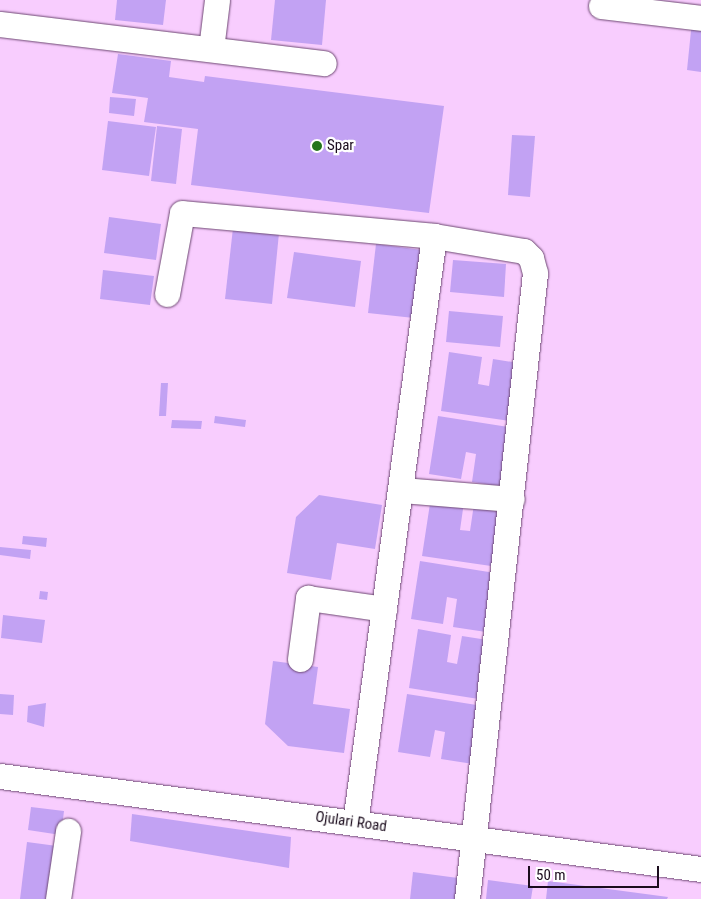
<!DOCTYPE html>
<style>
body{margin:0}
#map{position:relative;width:701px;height:899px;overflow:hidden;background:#f8cdfe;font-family:"Roboto Condensed",sans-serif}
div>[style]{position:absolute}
.building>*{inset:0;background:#c2a2f3}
.roads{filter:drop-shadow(0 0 1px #6d4872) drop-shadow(0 0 1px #6d4872)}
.minor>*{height:25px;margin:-12.5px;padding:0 12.5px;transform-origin:12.5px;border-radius:12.5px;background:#fff}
.dots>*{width:14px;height:14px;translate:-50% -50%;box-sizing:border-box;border:2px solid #fff;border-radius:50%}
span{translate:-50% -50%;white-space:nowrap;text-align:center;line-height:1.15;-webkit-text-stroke:4.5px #fff;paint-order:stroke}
.poi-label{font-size:15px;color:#1b0c1d}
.left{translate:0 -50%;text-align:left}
.street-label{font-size:15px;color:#1b0c1d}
.scale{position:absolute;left:528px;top:866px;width:131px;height:22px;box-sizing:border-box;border:2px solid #1b0c1d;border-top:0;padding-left:6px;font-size:15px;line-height:18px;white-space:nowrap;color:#1b0c1d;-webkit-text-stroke:4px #fff;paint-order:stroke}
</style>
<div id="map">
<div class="building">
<div style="clip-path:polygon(117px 0,166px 0,163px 25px,115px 20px)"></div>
<div style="clip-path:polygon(275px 0,326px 0,322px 45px,271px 40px)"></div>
<div style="clip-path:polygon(692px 21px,701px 22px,701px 72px,687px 70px)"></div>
<div style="clip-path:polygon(118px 54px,171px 61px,169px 77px,204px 82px,205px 76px,444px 106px,429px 213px,191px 185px,198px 129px,144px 122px,148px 98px,112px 93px)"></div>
<div style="clip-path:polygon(110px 97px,136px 99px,134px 116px,109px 113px)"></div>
<div style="clip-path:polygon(108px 121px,156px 127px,149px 176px,102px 170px)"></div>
<div style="clip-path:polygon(157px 126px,182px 129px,176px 184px,151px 181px)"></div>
<div style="clip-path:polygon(512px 135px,535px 136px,530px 197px,508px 195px)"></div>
<div style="clip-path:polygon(109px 217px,161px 224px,156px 260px,104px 253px)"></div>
<div style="clip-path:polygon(233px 228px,279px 233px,272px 304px,225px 299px)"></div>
<div style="clip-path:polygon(376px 244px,422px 250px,414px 318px,368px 313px)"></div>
<div style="clip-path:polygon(294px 252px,361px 261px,355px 307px,287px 298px)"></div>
<div style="clip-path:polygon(453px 260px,506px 264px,504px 297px,450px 292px)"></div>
<div style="clip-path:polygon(103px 270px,154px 276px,150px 305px,100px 299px)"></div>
<div style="clip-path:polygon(449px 311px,503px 316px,500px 347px,446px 342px)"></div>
<div style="clip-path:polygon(449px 352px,482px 357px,478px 384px,489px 386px,493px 359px,525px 364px,516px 422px,441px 411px)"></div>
<div style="clip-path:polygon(161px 383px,168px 383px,166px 416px,159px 416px)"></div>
<div style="clip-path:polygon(215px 416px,246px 420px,245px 427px,214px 423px)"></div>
<div style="clip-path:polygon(438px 416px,514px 428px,505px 487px,472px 482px,476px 454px,466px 452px,461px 479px,429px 474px)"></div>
<div style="clip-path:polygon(172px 420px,202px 421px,201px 429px,171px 428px)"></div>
<div style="clip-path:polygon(319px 495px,382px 505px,375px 549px,337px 543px,331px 580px,287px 573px,296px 517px)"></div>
<div style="clip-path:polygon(431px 497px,464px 502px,460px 530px,470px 531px,474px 504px,507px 509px,498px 567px,422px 556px)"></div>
<div style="clip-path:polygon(23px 536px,47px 538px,46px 547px,22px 544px)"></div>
<div style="clip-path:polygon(0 547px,31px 550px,30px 559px,0 555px)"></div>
<div style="clip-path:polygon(420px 561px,495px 573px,486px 632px,453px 627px,457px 599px,447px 597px,443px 624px,411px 619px)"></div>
<div style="clip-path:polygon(40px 591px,48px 592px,47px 600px,39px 599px)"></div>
<div style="clip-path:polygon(3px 615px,45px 620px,42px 643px,1px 638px)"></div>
<div style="clip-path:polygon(418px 629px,451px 635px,447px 662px,457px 664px,462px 636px,494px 641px,485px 700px,409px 688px)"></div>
<div style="clip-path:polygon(273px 661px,318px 667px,313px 704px,350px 709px,344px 753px,288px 746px,265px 724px)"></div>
<div style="clip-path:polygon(0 694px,14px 695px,13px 715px,0 714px)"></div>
<div style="clip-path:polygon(407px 694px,483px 706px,473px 764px,441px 759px,445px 732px,435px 730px,430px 757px,398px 752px)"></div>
<div style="clip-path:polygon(46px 703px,44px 727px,27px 722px,28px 706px)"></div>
<div style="clip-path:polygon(31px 807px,64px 811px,61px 835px,28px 830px)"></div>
<div style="clip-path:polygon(132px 814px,291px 837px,289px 868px,130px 841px)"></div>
<div style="clip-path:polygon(27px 842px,57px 846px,51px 899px,20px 899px)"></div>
<div style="clip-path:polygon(413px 872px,458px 878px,455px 899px,410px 899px)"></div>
<div style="clip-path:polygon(488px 880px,533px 886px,531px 899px,486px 899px)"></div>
<div style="clip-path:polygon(548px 881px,668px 897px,667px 899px,546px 899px)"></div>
</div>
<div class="roads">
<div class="minor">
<div style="left:601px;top:6px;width:101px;rotate:6.8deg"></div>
<div style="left:0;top:24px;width:326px;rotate:6.9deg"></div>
<div style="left:211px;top:49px;width:49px;rotate:-83deg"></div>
<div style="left:434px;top:236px;width:91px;rotate:9.5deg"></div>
<div style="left:524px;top:251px;width:10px;rotate:45deg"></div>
<div style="left:531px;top:258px;width:16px;rotate:75deg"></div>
<div style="left:535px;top:273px;width:630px;rotate:96.2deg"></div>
<div style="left:167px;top:294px;width:82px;rotate:-79.5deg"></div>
<div style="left:182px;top:213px;width:253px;rotate:5.2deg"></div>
<div style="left:434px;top:236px;width:592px;rotate:97.66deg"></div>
<div style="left:402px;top:490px;width:110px;rotate:4.7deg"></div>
<div style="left:300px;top:659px;width:62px;rotate:-82.5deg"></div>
<div style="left:308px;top:598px;width:77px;rotate:8.2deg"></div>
<div style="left:0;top:776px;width:707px;rotate:7.56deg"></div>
<div style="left:58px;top:899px;width:69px;rotate:-81.6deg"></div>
</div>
</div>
<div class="dots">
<div style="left:317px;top:146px;background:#23741d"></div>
</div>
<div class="poi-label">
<span class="left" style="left:327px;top:146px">Spar</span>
</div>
<div class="street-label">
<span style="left:351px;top:822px;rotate:8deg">Ojulari Road</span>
</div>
<div class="scale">50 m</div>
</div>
